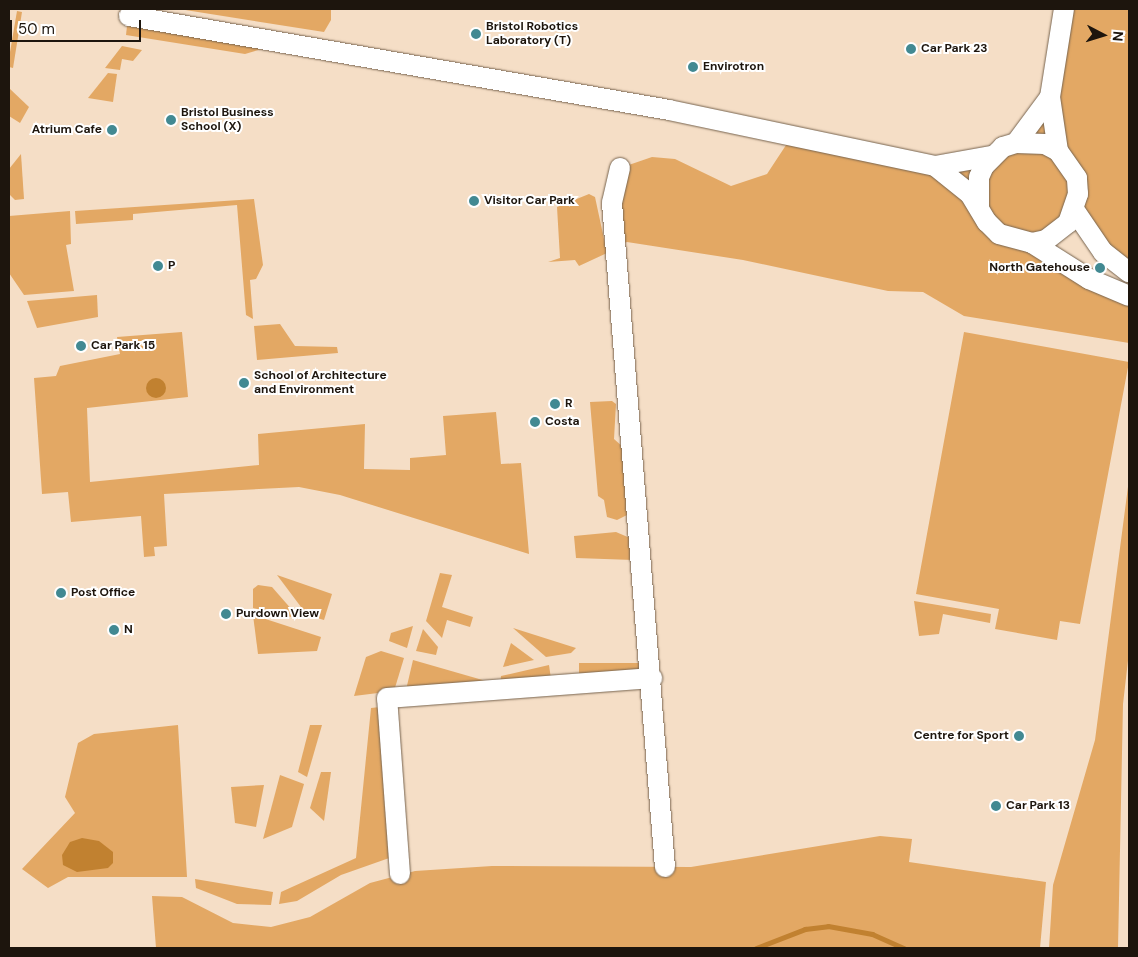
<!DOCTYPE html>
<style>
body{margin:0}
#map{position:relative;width:1138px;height:957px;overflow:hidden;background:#f5dec6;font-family:"DM Sans",sans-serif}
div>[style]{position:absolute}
.green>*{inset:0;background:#e3a864}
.water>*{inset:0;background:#c18130}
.round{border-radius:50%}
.stream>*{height:5px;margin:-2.5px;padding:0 2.5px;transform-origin:2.5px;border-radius:2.5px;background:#c18130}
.roads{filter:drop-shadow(0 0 1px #77644f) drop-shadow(0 0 1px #77644f)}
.minor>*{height:20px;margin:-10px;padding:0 10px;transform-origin:10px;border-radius:10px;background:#fff}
.dots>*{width:14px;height:14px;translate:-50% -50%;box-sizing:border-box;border:2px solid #fff;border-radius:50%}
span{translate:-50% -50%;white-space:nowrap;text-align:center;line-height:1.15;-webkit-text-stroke:4px #fff;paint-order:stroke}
.poi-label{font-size:12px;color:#1d150d;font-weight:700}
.left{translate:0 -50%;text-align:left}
.right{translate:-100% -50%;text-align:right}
.frame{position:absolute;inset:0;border:10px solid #1d150d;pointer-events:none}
.north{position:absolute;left:1078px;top:10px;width:50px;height:50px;-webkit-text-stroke:4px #fff;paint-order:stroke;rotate:95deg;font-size:14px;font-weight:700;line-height:20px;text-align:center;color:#1d150d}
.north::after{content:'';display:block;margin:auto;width:18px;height:22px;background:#1d150d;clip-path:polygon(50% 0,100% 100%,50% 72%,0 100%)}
.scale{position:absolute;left:10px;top:20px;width:131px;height:22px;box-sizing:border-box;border:2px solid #1d150d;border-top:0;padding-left:6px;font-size:15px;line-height:18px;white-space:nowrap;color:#1d150d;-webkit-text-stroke:4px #fff;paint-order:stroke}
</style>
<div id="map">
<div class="green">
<div style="clip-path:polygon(179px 9px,331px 9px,331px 20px,324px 32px)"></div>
<div style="clip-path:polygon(1064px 9px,1129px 9px,1129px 272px,1075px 211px,1046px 240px,1129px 296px,1129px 343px,964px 316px,923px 292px,888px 291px,743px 260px,627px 242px,615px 246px,620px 168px,652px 157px,675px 159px,731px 186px,767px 174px,792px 136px,935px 166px,992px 156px,1049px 97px)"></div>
<div style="clip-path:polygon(17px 11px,22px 12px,13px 68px,9px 67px,9px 58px)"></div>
<div style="clip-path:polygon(127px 26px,265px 48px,245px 54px,126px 35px)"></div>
<div style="clip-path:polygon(122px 46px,142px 50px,133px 61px,122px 59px,120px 70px,105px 68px)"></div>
<div style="clip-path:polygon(108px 73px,117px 74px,113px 102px,88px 98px)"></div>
<div style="clip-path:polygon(9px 88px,29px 107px,20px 123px,9px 116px)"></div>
<div style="clip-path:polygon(21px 154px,24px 199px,15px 200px,9px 194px,9px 169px)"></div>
<div style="clip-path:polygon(589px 194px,595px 197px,607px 253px,579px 266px,575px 260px,548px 262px,560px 258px,557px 207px)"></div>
<div style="clip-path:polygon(254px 199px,263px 265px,256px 279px,250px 280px,253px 319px,246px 315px,237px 205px,133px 214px,133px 220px,76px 224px,75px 211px)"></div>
<div style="clip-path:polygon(70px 211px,71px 244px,66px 245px,74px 291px,24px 295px,9px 273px,9px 216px)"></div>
<div style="clip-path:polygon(97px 295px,98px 317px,37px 328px,27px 301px)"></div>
<div style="clip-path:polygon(280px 324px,295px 346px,337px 347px,338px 353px,257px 360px,254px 326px)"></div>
<div style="clip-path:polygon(182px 332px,188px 397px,87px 408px,90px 482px,259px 465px,258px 434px,365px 424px,364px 469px,410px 470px,410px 458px,446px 455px,443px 416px,496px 412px,501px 464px,521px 463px,529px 554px,340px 495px,299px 487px,164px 494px,167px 546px,154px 547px,155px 556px,144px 557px,141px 516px,71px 522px,68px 492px,42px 494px,34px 378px,56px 376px,60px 366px,120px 354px,117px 337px)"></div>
<div style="clip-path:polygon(964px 332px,1129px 362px,1080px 624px,1060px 621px,1057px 640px,995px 629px,999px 609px,916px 594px)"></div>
<div style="clip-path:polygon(612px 401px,616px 404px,614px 439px,623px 447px,627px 515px,617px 520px,607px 517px,604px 500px,598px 496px,590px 402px)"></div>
<div style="clip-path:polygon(1129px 479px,1129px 652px,1123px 704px,1118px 948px,1049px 948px,1053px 885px,1095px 740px)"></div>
<div style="clip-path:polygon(616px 532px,630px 538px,633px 560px,576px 558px,574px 536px)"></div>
<div style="clip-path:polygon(440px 573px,452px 575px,442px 607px,473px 617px,470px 627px,447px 620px,442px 638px,426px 621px)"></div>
<div style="clip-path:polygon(277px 575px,332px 594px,324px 620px,307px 615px)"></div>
<div style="clip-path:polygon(258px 585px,272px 587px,293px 611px,291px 617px,253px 608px,253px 589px)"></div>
<div style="clip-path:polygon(914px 601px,991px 614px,990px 623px,943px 614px,939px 634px,919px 636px)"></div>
<div style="clip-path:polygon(253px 615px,321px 637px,317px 651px,258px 654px)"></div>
<div style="clip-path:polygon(413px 626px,407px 648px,389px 641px,391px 633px)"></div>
<div style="clip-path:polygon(513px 628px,576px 648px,571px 653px,546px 657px)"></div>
<div style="clip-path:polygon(423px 629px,438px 647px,436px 655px,416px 651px)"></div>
<div style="clip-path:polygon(511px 643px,534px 660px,503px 667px)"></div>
<div style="clip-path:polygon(381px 651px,404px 658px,394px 691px,354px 696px,366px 657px)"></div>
<div style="clip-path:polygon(413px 660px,486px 681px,406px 690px)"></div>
<div style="clip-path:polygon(579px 663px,645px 663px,645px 669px,579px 676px)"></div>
<div style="clip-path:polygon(549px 665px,551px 679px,500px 686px,501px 676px)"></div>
<div style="clip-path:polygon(380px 707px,392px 857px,341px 875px,297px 901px,279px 904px,281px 892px,356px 858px,371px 708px)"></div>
<div style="clip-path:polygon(178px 725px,187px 877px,68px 877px,48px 888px,22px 869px,75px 813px,65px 797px,78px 743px,94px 734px)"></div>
<div style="clip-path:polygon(310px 725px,322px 725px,307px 777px,298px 772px)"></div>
<div style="clip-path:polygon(321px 772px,331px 772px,324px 821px,310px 808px)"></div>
<div style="clip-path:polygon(280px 775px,304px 784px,292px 827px,263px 839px)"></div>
<div style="clip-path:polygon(264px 785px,256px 827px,235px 823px,231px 787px)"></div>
<div style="clip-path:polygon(880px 836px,912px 839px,909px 862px,1046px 882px,1040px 948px,156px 948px,152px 896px,182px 897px,233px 923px,271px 927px,310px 917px,370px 883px,415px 871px,492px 866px,691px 867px)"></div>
<div style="clip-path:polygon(195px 879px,273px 892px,271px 905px,237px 904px,196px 888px)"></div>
</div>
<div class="water">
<div class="round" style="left:146px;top:378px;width:20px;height:20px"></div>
<div style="clip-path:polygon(82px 838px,99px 841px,113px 852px,113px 863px,108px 868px,77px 872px,63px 865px,62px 855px,70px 842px)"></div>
</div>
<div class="stream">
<div style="left:756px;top:948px;width:53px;rotate:-21.2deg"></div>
<div style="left:805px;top:929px;width:23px;rotate:-7deg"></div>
<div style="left:828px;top:926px;width:45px;rotate:10.3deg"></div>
<div style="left:872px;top:934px;width:35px;rotate:24deg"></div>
</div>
<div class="roads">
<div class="minor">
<div style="left:129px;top:16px;width:548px;rotate:9.87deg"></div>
<div style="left:669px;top:110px;width:272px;rotate:11.9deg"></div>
<div style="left:935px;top:166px;width:58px;rotate:-10deg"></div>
<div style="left:1016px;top:143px;width:57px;rotate:-53.5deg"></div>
<div style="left:1058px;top:151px;width:55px;rotate:-98.4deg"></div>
<div style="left:1050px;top:97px;width:89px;rotate:-81deg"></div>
<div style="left:935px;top:166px;width:45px;rotate:38.7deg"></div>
<div style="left:970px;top:194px;width:33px;rotate:59deg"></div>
<div style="left:987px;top:222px;width:17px;rotate:45deg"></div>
<div style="left:999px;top:234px;width:34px;rotate:15deg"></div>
<div style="left:1032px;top:243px;width:14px;rotate:-12deg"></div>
<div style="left:1046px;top:240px;width:28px;rotate:-38deg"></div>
<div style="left:1068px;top:223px;width:31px;rotate:-71deg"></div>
<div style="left:1078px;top:194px;width:16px;rotate:-94deg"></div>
<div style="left:1077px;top:178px;width:33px;rotate:-125deg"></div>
<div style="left:1058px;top:151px;width:15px;rotate:-152deg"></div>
<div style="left:1045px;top:144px;width:29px;rotate:-178deg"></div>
<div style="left:1016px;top:143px;width:14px;rotate:163deg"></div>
<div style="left:1003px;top:147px;width:27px;rotate:135deg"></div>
<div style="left:984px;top:166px;width:12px;rotate:114deg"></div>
<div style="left:979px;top:177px;width:30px;rotate:90deg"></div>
<div style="left:620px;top:168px;width:36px;rotate:103deg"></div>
<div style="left:612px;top:203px;width:666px;rotate:85.44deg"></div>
<div style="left:1075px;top:211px;width:50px;rotate:55.7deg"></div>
<div style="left:1103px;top:252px;width:33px;rotate:38deg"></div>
<div style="left:1032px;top:243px;width:67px;rotate:32.3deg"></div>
<div style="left:1089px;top:279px;width:43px;rotate:23deg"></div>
<div style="left:400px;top:874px;width:176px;rotate:-94.2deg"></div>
<div style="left:387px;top:698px;width:266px;rotate:-4.3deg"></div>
</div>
</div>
<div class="dots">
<div style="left:476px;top:34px;background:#428992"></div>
<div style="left:911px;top:49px;background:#428992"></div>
<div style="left:693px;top:67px;background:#428992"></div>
<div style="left:171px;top:120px;background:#428992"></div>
<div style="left:112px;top:130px;background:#428992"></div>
<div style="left:474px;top:201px;background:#428992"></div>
<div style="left:158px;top:266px;background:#428992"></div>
<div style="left:1100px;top:268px;background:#428992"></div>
<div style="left:81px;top:346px;background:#428992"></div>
<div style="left:244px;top:383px;background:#428992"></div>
<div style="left:555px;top:404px;background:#428992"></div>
<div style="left:535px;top:422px;background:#428992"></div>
<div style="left:61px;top:593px;background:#428992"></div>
<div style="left:226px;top:614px;background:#428992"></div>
<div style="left:114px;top:630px;background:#428992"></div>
<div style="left:1019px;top:736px;background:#428992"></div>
<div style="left:996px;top:806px;background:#428992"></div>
</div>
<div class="poi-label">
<span class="left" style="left:486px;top:34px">Bristol Robotics<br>Laboratory (T)</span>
<span class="left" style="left:921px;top:49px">Car Park 23</span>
<span class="left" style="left:703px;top:67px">Envirotron</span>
<span class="left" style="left:181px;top:120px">Bristol Business<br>School (X)</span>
<span class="right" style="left:102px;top:130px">Atrium Cafe</span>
<span class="left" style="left:484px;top:201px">Visitor Car Park</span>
<span class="left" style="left:168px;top:266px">P</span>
<span class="right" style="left:1090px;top:268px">North Gatehouse</span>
<span class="left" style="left:91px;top:346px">Car Park 15</span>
<span class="left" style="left:254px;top:383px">School of Architecture<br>and Environment</span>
<span class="left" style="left:565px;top:404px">R</span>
<span class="left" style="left:545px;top:422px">Costa</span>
<span class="left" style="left:71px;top:593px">Post Office</span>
<span class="left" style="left:236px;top:614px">Purdown View</span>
<span class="left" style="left:124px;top:630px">N</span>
<span class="right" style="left:1009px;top:736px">Centre for Sport</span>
<span class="left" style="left:1006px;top:806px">Car Park 13</span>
</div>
<div class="frame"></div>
<div class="north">N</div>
<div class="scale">50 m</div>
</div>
